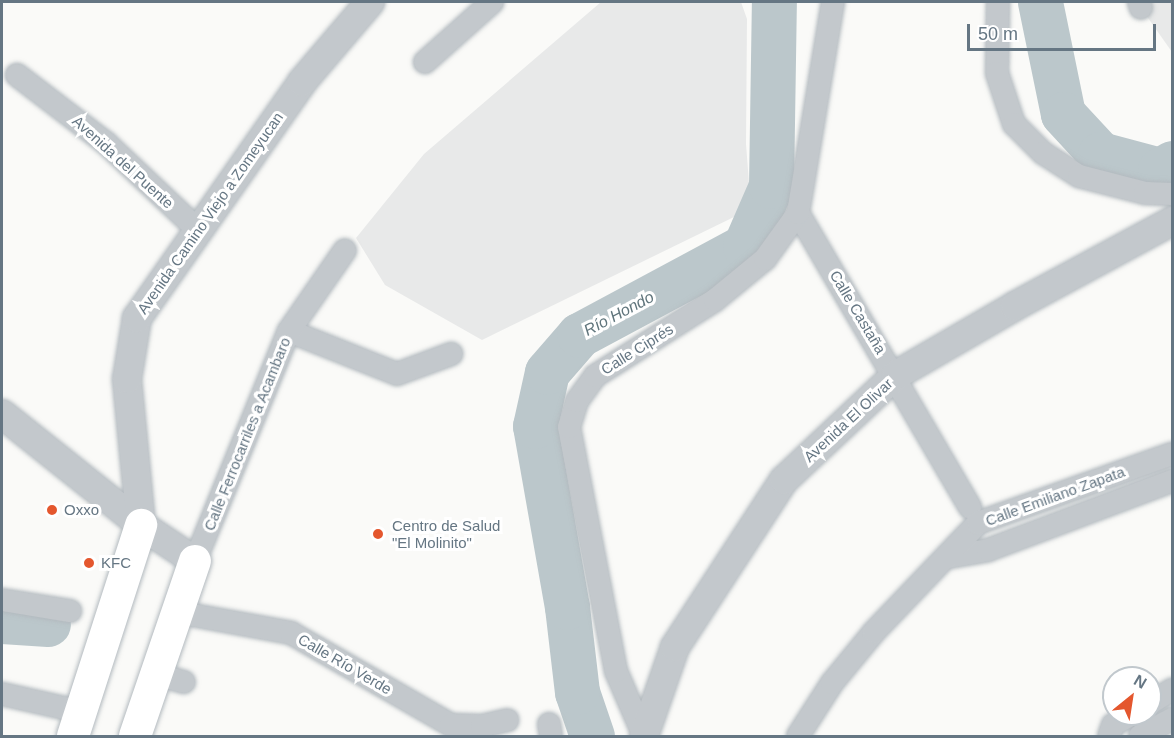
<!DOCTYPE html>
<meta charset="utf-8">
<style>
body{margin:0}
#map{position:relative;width:1174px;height:738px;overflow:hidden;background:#fafaf8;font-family:Arial,sans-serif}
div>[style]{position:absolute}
.built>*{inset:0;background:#e8e9e9}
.river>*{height:45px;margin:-22.5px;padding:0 22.5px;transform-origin:22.5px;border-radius:22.5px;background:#bbc7cb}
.roads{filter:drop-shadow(0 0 2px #b3babf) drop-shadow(0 0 2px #b3babf)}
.minor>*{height:22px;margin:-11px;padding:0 11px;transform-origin:11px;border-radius:11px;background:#c3c8cc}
.tertiary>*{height:28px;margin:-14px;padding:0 14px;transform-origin:14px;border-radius:14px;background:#c3c8cc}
.secondary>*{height:32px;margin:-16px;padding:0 16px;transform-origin:16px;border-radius:16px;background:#fff}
.dots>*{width:16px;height:16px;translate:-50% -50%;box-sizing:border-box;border:3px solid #fff;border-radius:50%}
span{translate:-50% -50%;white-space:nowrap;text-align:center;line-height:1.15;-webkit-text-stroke:6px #fff;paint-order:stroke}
.street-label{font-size:15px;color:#657683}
.poi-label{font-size:15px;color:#657683}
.left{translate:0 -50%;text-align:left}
.water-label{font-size:16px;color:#60757c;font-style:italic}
.frame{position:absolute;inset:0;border:3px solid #657683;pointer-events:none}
.north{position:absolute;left:1102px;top:666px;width:60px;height:60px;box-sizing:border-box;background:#fff;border:2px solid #c1c8cd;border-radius:50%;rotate:30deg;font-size:16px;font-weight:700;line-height:24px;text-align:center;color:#657683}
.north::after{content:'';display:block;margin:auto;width:21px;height:27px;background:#e4572e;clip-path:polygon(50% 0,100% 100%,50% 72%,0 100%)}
.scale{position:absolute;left:967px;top:24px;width:189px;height:27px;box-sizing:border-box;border:3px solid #657683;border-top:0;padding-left:8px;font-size:18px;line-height:21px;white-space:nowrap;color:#657683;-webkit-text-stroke:4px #fff;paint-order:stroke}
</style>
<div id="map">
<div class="built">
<div style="clip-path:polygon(601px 2px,741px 2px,747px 19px,746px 144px,749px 183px,736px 216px,482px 340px,385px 285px,356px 238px,424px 154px)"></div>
<div style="clip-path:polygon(1140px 2px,1172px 2px,1172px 52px,1141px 8px)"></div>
</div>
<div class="river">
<div style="left:1040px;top:2px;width:114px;rotate:78.4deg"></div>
<div style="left:1063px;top:114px;width:54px;rotate:47.2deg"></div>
<div style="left:1100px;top:154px;width:62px;rotate:14.9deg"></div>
<div style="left:1160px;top:170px;width:14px;rotate:-30deg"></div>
<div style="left:2px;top:621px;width:46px;rotate:3.7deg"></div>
<div style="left:592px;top:736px;width:46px;rotate:-108.8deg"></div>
<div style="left:577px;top:692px;width:86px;rotate:-96.7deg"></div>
<div style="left:567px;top:607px;width:184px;rotate:-100deg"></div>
<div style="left:535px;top:426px;width:55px;rotate:-77.5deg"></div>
<div style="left:547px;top:372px;width:49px;rotate:-49.1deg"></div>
<div style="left:579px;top:335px;width:188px;rotate:-28.2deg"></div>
<div style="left:745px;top:246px;width:65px;rotate:-66.6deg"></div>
<div style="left:771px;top:186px;width:184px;rotate:-89.1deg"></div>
</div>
<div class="roads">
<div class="minor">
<div style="left:998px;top:2px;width:71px;rotate:90.8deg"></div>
<div style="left:997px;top:73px;width:54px;rotate:71.6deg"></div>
<div style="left:1014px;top:124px;width:41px;rotate:45deg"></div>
<div style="left:1043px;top:153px;width:43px;rotate:32.6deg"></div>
<div style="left:1079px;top:176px;width:68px;rotate:14.4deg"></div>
<div style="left:1145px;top:193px;width:27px;rotate:2deg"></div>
<div style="left:1139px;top:2px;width:6px;rotate:72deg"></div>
<div style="left:425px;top:62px;width:90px;rotate:-41.8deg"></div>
<div style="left:17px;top:75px;width:112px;rotate:37.4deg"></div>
<div style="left:106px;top:143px;width:127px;rotate:43.4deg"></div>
<div style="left:798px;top:213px;width:341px;rotate:59.7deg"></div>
<div style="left:289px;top:331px;width:116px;rotate:21.7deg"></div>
<div style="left:397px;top:374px;width:58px;rotate:-20.3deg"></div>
<div style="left:949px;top:557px;width:40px;rotate:-10deg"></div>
<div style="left:988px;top:550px;width:197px;rotate:-20.6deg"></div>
<div style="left:195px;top:561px;width:248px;rotate:-67.8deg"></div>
<div style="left:289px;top:331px;width:98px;rotate:-55.3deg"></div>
<div style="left:2px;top:600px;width:69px;rotate:9.2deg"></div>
<div style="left:176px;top:612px;width:117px;rotate:10.3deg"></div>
<div style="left:291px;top:633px;width:185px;rotate:29.9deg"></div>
<div style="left:451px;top:725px;width:31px;rotate:2deg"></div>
<div style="left:482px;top:726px;width:26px;rotate:-13deg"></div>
<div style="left:156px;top:674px;width:29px;rotate:16deg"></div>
<div style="left:2px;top:694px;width:82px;rotate:12.7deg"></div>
<div style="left:1150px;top:703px;width:26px;rotate:-31deg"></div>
<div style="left:549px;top:724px;width:12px;rotate:81deg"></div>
<div style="left:644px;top:736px;width:71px;rotate:-113.3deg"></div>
<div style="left:616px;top:671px;width:248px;rotate:-100.9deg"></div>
<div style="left:569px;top:427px;width:27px;rotate:-73deg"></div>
<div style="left:577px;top:401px;width:31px;rotate:-54deg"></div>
<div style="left:595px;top:376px;width:142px;rotate:-32.3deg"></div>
<div style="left:715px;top:300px;width:65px;rotate:-39.4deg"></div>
<div style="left:765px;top:259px;width:57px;rotate:-54.3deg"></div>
<div style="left:798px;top:213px;width:214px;rotate:-80.6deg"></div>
<div style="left:798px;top:736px;width:63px;rotate:-57.3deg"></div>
<div style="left:832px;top:683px;width:66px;rotate:-50.5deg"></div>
<div style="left:874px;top:632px;width:151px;rotate:-46.3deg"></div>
<div style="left:978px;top:523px;width:206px;rotate:-19.6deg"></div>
<div style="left:1109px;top:736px;width:12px;rotate:-70deg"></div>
<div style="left:1113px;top:725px;width:22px;rotate:-30deg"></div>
<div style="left:1140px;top:736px;width:36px;rotate:-28deg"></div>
</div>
<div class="tertiary">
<div style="left:2px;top:414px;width:178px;rotate:38.6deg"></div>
<div style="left:141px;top:525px;width:65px;rotate:33.7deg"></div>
<div style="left:141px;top:525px;width:147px;rotate:-95.5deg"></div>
<div style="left:127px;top:379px;width:62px;rotate:-80.7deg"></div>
<div style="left:137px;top:318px;width:288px;rotate:-55deg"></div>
<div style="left:302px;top:82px;width:105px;rotate:-49.6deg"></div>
<div style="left:644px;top:736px;width:94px;rotate:-70.8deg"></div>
<div style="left:675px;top:647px;width:199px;rotate:-56.9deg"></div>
<div style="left:784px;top:480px;width:154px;rotate:-43.2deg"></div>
<div style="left:896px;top:375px;width:138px;rotate:-30.1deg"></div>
<div style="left:1015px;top:306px;width:179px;rotate:-28.4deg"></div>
</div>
<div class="secondary">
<div style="left:73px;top:736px;width:222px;rotate:-72.1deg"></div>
<div style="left:135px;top:736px;width:185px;rotate:-71.1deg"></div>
</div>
</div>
<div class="dots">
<div style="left:52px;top:510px;background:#e4572e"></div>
<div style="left:378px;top:534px;background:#e4572e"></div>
<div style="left:89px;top:563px;background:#e4572e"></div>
</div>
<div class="street-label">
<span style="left:123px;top:162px;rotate:42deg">Avenida del Puente</span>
<span style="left:210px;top:213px;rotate:-55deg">Avenida Camino Viejo a Zomeyucan</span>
<span style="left:858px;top:312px;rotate:59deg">Calle Castaña</span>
<span style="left:637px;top:349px;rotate:-32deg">Calle Ciprés</span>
<span style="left:848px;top:420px;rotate:-43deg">Avenida El Olivar</span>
<span style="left:247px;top:434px;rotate:-68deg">Calle Ferrocarriles a Acambaro</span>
<span style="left:1055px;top:496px;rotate:-20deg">Calle Emiliano Zapata</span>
<span style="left:345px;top:664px;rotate:30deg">Calle Río Verde</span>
</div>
<div class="poi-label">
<span class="left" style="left:64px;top:510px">Oxxo</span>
<span class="left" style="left:392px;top:534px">Centro de Salud<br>"El Molinito"</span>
<span class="left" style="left:101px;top:563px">KFC</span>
</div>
<div class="water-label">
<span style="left:619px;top:314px;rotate:-28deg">Río Hondo</span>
</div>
<div class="frame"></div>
<div class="north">N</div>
<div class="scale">50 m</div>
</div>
